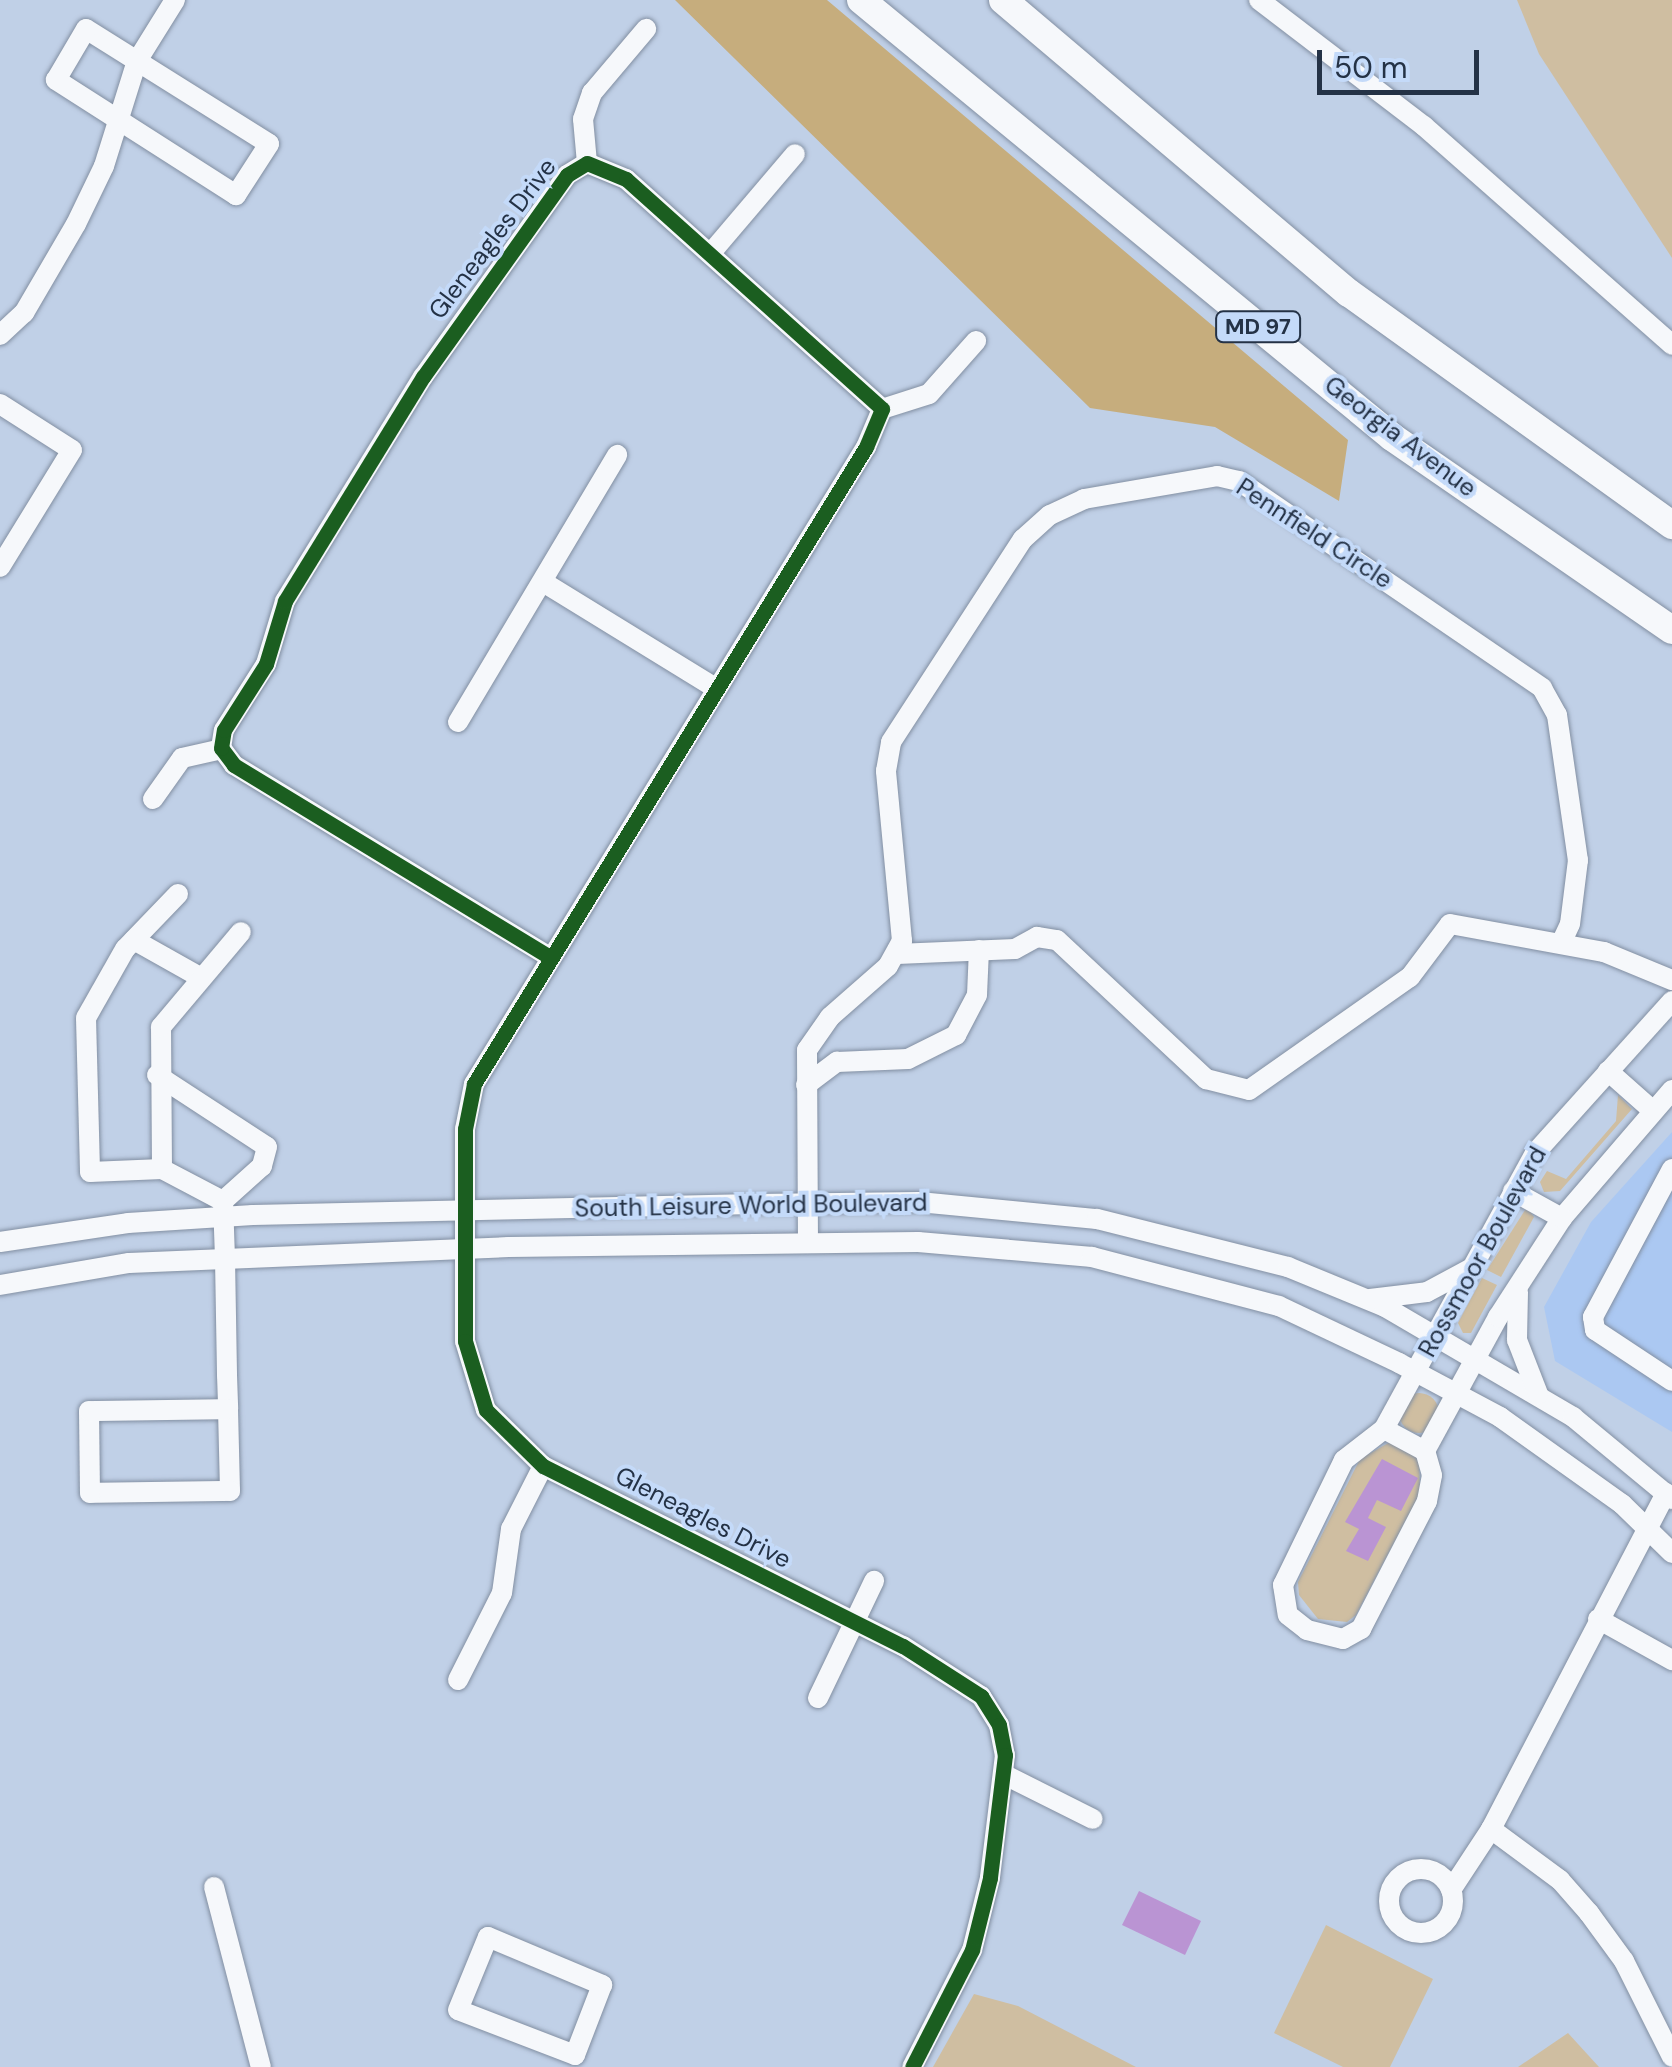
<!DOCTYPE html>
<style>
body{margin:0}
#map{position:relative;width:1672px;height:2067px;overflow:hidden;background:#c0d0e7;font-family:"DM Sans",sans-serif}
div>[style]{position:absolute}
.built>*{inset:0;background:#abc8f2}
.green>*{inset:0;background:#cfbea1}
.round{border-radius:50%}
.forest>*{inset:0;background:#c6ad7d}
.water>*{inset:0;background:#ba94d3}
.roads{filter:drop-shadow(0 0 2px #828fa2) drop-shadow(0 0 2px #828fa2)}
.minor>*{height:20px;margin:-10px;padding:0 10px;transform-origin:10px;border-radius:10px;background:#f6f8fb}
.minor>.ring{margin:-10px;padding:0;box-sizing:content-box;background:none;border:20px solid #f6f8fb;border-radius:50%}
.major>*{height:28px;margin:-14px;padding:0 14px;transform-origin:14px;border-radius:14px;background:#f6f8fb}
.cycleway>*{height:15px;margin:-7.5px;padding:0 7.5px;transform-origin:7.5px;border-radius:7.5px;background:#1b5e20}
span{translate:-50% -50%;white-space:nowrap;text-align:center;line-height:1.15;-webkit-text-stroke:8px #c4daf9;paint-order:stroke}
.shield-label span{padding:2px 8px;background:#c4daf9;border:2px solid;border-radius:8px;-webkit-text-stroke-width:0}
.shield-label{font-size:22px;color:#243246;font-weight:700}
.street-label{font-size:25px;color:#243246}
.scale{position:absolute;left:1317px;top:50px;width:162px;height:45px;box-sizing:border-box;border:5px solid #243246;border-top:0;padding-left:12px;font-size:30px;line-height:35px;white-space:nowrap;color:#243246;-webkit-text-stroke:8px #c4daf9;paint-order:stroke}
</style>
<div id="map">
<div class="built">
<div style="clip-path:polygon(1672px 1132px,1672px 1432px,1555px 1361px,1544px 1307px,1591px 1222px)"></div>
</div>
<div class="green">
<div style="clip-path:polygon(1517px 0,1672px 0,1672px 258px,1539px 54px)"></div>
<div style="clip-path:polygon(1618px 1095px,1632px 1109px,1560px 1191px,1544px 1192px,1540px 1182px,1547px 1171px,1566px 1179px,1616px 1121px)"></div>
<div style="clip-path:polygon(1527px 1207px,1534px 1217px,1501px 1277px,1487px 1270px)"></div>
<div style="clip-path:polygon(1482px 1278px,1497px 1285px,1471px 1333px,1463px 1333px,1458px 1323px)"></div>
<div class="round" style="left:1399px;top:1393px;width:40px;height:40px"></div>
<div style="clip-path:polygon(1390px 1442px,1419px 1456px,1420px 1493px,1356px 1615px,1347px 1622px,1318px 1619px,1299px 1595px,1298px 1582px,1360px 1459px)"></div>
<div style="clip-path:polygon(1326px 1925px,1433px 1979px,1390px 2067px,1343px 2067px,1274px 2033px)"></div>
<div style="clip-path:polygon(974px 1994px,1018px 2006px,1136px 2067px,933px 2067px)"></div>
<div style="clip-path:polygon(1568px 2033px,1599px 2067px,1518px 2067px)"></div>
</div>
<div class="forest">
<div style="clip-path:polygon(675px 0,827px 0,1348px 440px,1339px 501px,1215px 427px,1090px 408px)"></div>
</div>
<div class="water">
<div style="clip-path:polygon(1382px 1459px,1418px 1478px,1401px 1511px,1377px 1500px,1368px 1518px,1386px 1527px,1368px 1561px,1346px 1551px,1359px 1529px,1345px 1522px)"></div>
<div style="clip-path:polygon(1139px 1891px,1201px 1921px,1185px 1955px,1122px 1925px)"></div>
</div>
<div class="roads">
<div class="minor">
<div style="left:1259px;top:0;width:208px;rotate:37.4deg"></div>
<div style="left:1424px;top:126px;width:331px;rotate:41.4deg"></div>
<div style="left:86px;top:29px;width:216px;rotate:32.1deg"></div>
<div style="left:269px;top:144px;width:61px;rotate:122.9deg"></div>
<div style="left:236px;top:195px;width:214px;rotate:-147.4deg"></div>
<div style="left:56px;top:80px;width:59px;rotate:-59.5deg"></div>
<div style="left:587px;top:163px;width:44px;rotate:-95.2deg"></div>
<div style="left:583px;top:119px;width:28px;rotate:-71deg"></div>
<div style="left:592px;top:93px;width:84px;rotate:-49.8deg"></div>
<div style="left:710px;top:254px;width:131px;rotate:-49.6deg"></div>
<div style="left:0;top:335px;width:33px;rotate:-43deg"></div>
<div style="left:24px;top:313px;width:103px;rotate:-59.7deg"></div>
<div style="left:76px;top:224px;width:64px;rotate:-64.2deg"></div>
<div style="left:104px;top:166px;width:110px;rotate:-72.6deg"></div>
<div style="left:137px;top:61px;width:72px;rotate:-58.1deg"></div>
<div style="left:0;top:404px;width:85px;rotate:32.6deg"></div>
<div style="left:72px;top:450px;width:137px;rotate:121.6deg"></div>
<div style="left:882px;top:409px;width:49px;rotate:-17.7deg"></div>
<div style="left:929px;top:394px;width:71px;rotate:-48.4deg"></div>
<div style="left:543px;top:582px;width:202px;rotate:31.6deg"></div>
<div style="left:458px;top:722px;width:311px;rotate:-59.2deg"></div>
<div style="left:153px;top:799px;width:50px;rotate:-54.7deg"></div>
<div style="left:182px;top:758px;width:41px;rotate:-12.7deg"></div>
<div style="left:178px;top:894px;width:76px;rotate:133.9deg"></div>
<div style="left:125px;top:949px;width:79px;rotate:119.5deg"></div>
<div style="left:86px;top:1018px;width:154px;rotate:88.5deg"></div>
<div style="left:90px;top:1172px;width:72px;rotate:-2.4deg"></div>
<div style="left:162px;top:1169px;width:69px;rotate:27.7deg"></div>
<div style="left:134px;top:940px;width:76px;rotate:29.3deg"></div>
<div style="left:897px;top:954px;width:118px;rotate:-2.4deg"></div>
<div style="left:1015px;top:949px;width:25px;rotate:-29deg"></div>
<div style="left:1037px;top:937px;width:20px;rotate:9deg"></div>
<div style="left:1057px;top:940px;width:204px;rotate:43deg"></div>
<div style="left:1206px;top:1079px;width:44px;rotate:14.3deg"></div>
<div style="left:1249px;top:1090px;width:197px;rotate:-35.1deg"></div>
<div style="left:1410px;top:977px;width:66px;rotate:-53deg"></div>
<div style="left:1450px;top:924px;width:157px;rotate:10.3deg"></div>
<div style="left:1604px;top:952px;width:74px;rotate:22.4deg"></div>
<div style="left:548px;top:956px;width:368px;rotate:-148.7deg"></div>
<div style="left:234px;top:765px;width:21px;rotate:-127deg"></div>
<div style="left:221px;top:748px;width:18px;rotate:-81deg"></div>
<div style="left:224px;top:730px;width:78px;rotate:-57.5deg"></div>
<div style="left:266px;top:664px;width:66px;rotate:-73.2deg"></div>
<div style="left:285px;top:601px;width:263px;rotate:-58.4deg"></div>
<div style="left:423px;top:377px;width:248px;rotate:-54.5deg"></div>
<div style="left:567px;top:175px;width:23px;rotate:-31deg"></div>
<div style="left:587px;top:163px;width:42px;rotate:22.3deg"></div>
<div style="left:626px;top:179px;width:344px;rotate:41.9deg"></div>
<div style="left:882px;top:409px;width:41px;rotate:112.8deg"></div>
<div style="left:866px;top:447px;width:748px;rotate:121.61deg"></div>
<div style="left:474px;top:1084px;width:46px;rotate:101.3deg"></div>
<div style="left:465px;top:1129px;width:212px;rotate:90deg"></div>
<div style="left:465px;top:1341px;width:72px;rotate:73.1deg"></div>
<div style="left:486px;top:1410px;width:80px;rotate:44.5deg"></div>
<div style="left:543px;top:1466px;width:402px;rotate:26.6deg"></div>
<div style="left:903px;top:1646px;width:93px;rotate:32.7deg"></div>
<div style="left:981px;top:1696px;width:34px;rotate:58deg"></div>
<div style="left:999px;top:1725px;width:31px;rotate:79deg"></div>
<div style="left:1005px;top:1755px;width:124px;rotate:97deg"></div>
<div style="left:990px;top:1878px;width:74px;rotate:104deg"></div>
<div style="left:972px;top:1950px;width:131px;rotate:117.1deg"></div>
<div style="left:1672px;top:1001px;width:205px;rotate:132deg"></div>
<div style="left:1535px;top:1153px;width:315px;rotate:118.7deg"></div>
<div style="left:1384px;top:1429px;width:51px;rotate:142.2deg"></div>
<div style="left:1344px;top:1460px;width:139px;rotate:116deg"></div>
<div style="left:1283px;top:1585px;width:30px;rotate:81deg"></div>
<div style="left:1288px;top:1615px;width:24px;rotate:38deg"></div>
<div style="left:1307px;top:1630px;width:37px;rotate:14deg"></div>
<div style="left:1343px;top:1639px;width:21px;rotate:-29deg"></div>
<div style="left:1361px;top:1629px;width:144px;rotate:-62.7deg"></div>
<div style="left:1427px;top:1501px;width:26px;rotate:-79deg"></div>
<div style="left:1432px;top:1475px;width:25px;rotate:-106deg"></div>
<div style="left:1425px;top:1451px;width:153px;rotate:-61.4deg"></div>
<div style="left:1498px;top:1317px;width:118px;rotate:-57.1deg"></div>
<div style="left:1562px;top:1218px;width:169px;rotate:-49.3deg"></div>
<div style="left:1608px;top:1071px;width:60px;rotate:41.6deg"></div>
<div style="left:157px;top:1075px;width:131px;rotate:33.2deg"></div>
<div style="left:267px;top:1147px;width:20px;rotate:105deg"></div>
<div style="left:262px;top:1166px;width:52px;rotate:138.1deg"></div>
<div style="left:223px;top:1201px;width:58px;rotate:88deg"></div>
<div style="left:225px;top:1259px;width:116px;rotate:89deg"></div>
<div style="left:227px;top:1375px;width:34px;rotate:88deg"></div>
<div style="left:228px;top:1409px;width:82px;rotate:88.6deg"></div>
<div style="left:230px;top:1491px;width:140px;rotate:179.2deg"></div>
<div style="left:90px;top:1493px;width:82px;rotate:-90.7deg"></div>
<div style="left:89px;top:1411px;width:139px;rotate:-0.8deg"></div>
<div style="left:806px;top:1085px;width:39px;rotate:-37deg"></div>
<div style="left:837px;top:1062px;width:71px;rotate:-2.4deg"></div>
<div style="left:908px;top:1059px;width:54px;rotate:-26.6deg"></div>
<div style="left:956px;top:1035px;width:45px;rotate:-62.3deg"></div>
<div style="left:977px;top:995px;width:45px;rotate:-87.5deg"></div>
<div style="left:162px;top:1169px;width:142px;rotate:-90.4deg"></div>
<div style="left:161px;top:1027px;width:124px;rotate:-49.9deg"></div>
<div style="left:1672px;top:1169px;width:168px;rotate:118.1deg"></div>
<div style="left:1593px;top:1317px;width:13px;rotate:81deg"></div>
<div style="left:1595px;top:1330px;width:92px;rotate:33.5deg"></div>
<div style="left:1513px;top:1191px;width:56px;rotate:28.9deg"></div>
<div style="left:0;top:1242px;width:129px;rotate:-8.4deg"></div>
<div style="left:128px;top:1223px;width:125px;rotate:-3.7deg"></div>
<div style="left:253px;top:1215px;width:504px;rotate:-1.25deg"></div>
<div style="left:757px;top:1204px;width:162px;rotate:-0.7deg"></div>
<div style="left:919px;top:1202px;width:179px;rotate:5.5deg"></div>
<div style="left:1097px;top:1219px;width:197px;rotate:14.1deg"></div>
<div style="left:1288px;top:1267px;width:105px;rotate:22.4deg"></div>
<div style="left:1385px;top:1307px;width:218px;rotate:30.3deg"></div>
<div style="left:1573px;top:1417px;width:129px;rotate:39.6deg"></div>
<div style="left:808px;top:1243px;width:193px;rotate:-90.3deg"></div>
<div style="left:807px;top:1050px;width:40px;rotate:-55.1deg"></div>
<div style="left:830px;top:1017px;width:77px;rotate:-41.3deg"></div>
<div style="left:888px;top:966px;width:29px;rotate:-61deg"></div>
<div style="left:902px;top:941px;width:171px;rotate:-95.4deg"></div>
<div style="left:886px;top:771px;width:29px;rotate:-80deg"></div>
<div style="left:891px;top:742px;width:242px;rotate:-57deg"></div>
<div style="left:1023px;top:539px;width:36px;rotate:-42deg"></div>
<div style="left:1050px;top:515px;width:38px;rotate:-25deg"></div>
<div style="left:1084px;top:499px;width:135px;rotate:-9.8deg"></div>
<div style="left:1217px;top:476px;width:23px;rotate:13deg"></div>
<div style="left:1239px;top:481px;width:367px;rotate:34.3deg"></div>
<div style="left:1542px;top:688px;width:31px;rotate:61deg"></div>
<div style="left:1557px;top:715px;width:147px;rotate:81.8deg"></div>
<div style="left:1578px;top:860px;width:64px;rotate:97.1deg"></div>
<div style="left:1570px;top:924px;width:21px;rotate:115deg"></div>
<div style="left:0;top:1285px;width:131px;rotate:-9.7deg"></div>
<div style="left:129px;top:1263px;width:380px;rotate:-2.4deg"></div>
<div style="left:509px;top:1247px;width:409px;rotate:-0.7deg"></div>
<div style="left:918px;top:1242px;width:175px;rotate:4.9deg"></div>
<div style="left:1092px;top:1257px;width:193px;rotate:14.7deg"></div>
<div style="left:1279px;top:1306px;width:133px;rotate:25.4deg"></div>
<div style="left:1399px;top:1363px;width:115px;rotate:28.1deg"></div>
<div style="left:1500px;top:1417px;width:150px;rotate:35.5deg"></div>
<div style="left:1622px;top:1504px;width:70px;rotate:44.4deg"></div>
<div style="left:1518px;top:1292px;width:48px;rotate:91.2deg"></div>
<div style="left:1517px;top:1340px;width:58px;rotate:68.7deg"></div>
<div style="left:1370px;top:1299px;width:57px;rotate:-7deg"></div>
<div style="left:1427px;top:1292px;width:49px;rotate:-28.1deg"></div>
<div style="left:1384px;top:1429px;width:47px;rotate:28.2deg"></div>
<div style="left:1666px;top:1493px;width:379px;rotate:117.5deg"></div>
<div style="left:1491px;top:1829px;width:86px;rotate:36.5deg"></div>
<div style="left:1560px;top:1880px;width:44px;rotate:48.7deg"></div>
<div style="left:1589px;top:1913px;width:59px;rotate:53.9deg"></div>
<div style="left:1624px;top:1961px;width:107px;rotate:63.4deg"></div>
<div style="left:1598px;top:1619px;width:85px;rotate:29deg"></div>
<div style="left:458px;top:1680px;width:97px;rotate:-63.2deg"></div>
<div style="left:502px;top:1593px;width:65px;rotate:-82deg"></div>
<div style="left:511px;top:1529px;width:71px;rotate:-63.1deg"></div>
<div style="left:818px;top:1698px;width:130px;rotate:-64.4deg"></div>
<div style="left:1005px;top:1775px;width:98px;rotate:26.6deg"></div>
<div class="ring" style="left:1389px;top:1869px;width:44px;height:44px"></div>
<div style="left:214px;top:1887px;width:186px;rotate:75.4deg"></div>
<div style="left:1451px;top:1890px;width:73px;rotate:-56.7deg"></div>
<div style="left:488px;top:1937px;width:124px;rotate:22.8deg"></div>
<div style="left:602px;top:1985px;width:75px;rotate:111.1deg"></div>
<div style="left:575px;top:2055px;width:125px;rotate:-159deg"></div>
<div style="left:458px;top:2010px;width:79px;rotate:-67.7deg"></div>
</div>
<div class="major">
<div style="left:861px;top:0;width:688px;rotate:39.45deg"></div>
<div style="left:1392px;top:437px;width:340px;rotate:34.6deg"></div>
<div style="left:1003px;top:0;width:453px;rotate:40.3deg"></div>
<div style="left:1349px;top:293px;width:398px;rotate:35.7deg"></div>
</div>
</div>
<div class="cycleway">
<div style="left:548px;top:956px;width:368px;rotate:-148.7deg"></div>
<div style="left:234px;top:765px;width:21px;rotate:-127deg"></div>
<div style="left:221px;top:748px;width:18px;rotate:-81deg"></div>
<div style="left:224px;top:730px;width:78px;rotate:-57.5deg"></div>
<div style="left:266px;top:664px;width:66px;rotate:-73.2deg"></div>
<div style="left:285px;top:601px;width:263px;rotate:-58.4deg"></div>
<div style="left:423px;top:377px;width:248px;rotate:-54.5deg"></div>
<div style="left:567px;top:175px;width:23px;rotate:-31deg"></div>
<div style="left:587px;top:163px;width:42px;rotate:22.3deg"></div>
<div style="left:626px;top:179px;width:344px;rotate:41.9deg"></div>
<div style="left:882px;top:409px;width:41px;rotate:112.8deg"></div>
<div style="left:866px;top:447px;width:748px;rotate:121.61deg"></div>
<div style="left:474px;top:1084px;width:46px;rotate:101.3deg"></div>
<div style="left:465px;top:1129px;width:212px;rotate:90deg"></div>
<div style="left:465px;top:1341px;width:72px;rotate:73.1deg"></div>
<div style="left:486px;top:1410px;width:80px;rotate:44.5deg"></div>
<div style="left:543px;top:1466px;width:402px;rotate:26.6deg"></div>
<div style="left:903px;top:1646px;width:93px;rotate:32.7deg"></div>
<div style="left:981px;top:1696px;width:34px;rotate:58deg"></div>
<div style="left:999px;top:1725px;width:31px;rotate:79deg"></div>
<div style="left:1005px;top:1755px;width:124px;rotate:97deg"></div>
<div style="left:990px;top:1878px;width:74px;rotate:104deg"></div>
<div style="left:972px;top:1950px;width:131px;rotate:117.1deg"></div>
</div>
<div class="shield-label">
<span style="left:1258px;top:327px">MD 97</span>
</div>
<div class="street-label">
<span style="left:493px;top:239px;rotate:-53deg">Gleneagles Drive</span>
<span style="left:1400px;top:437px;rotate:37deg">Georgia Avenue</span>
<span style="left:1314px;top:534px;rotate:33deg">Pennfield Circle</span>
<span style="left:751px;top:1206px;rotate:-1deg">South Leisure World Boulevard</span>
<span style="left:1483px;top:1252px;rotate:-61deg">Rossmoor Boulevard</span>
<span style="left:703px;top:1518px;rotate:27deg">Gleneagles Drive</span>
</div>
<div class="scale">50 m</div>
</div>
